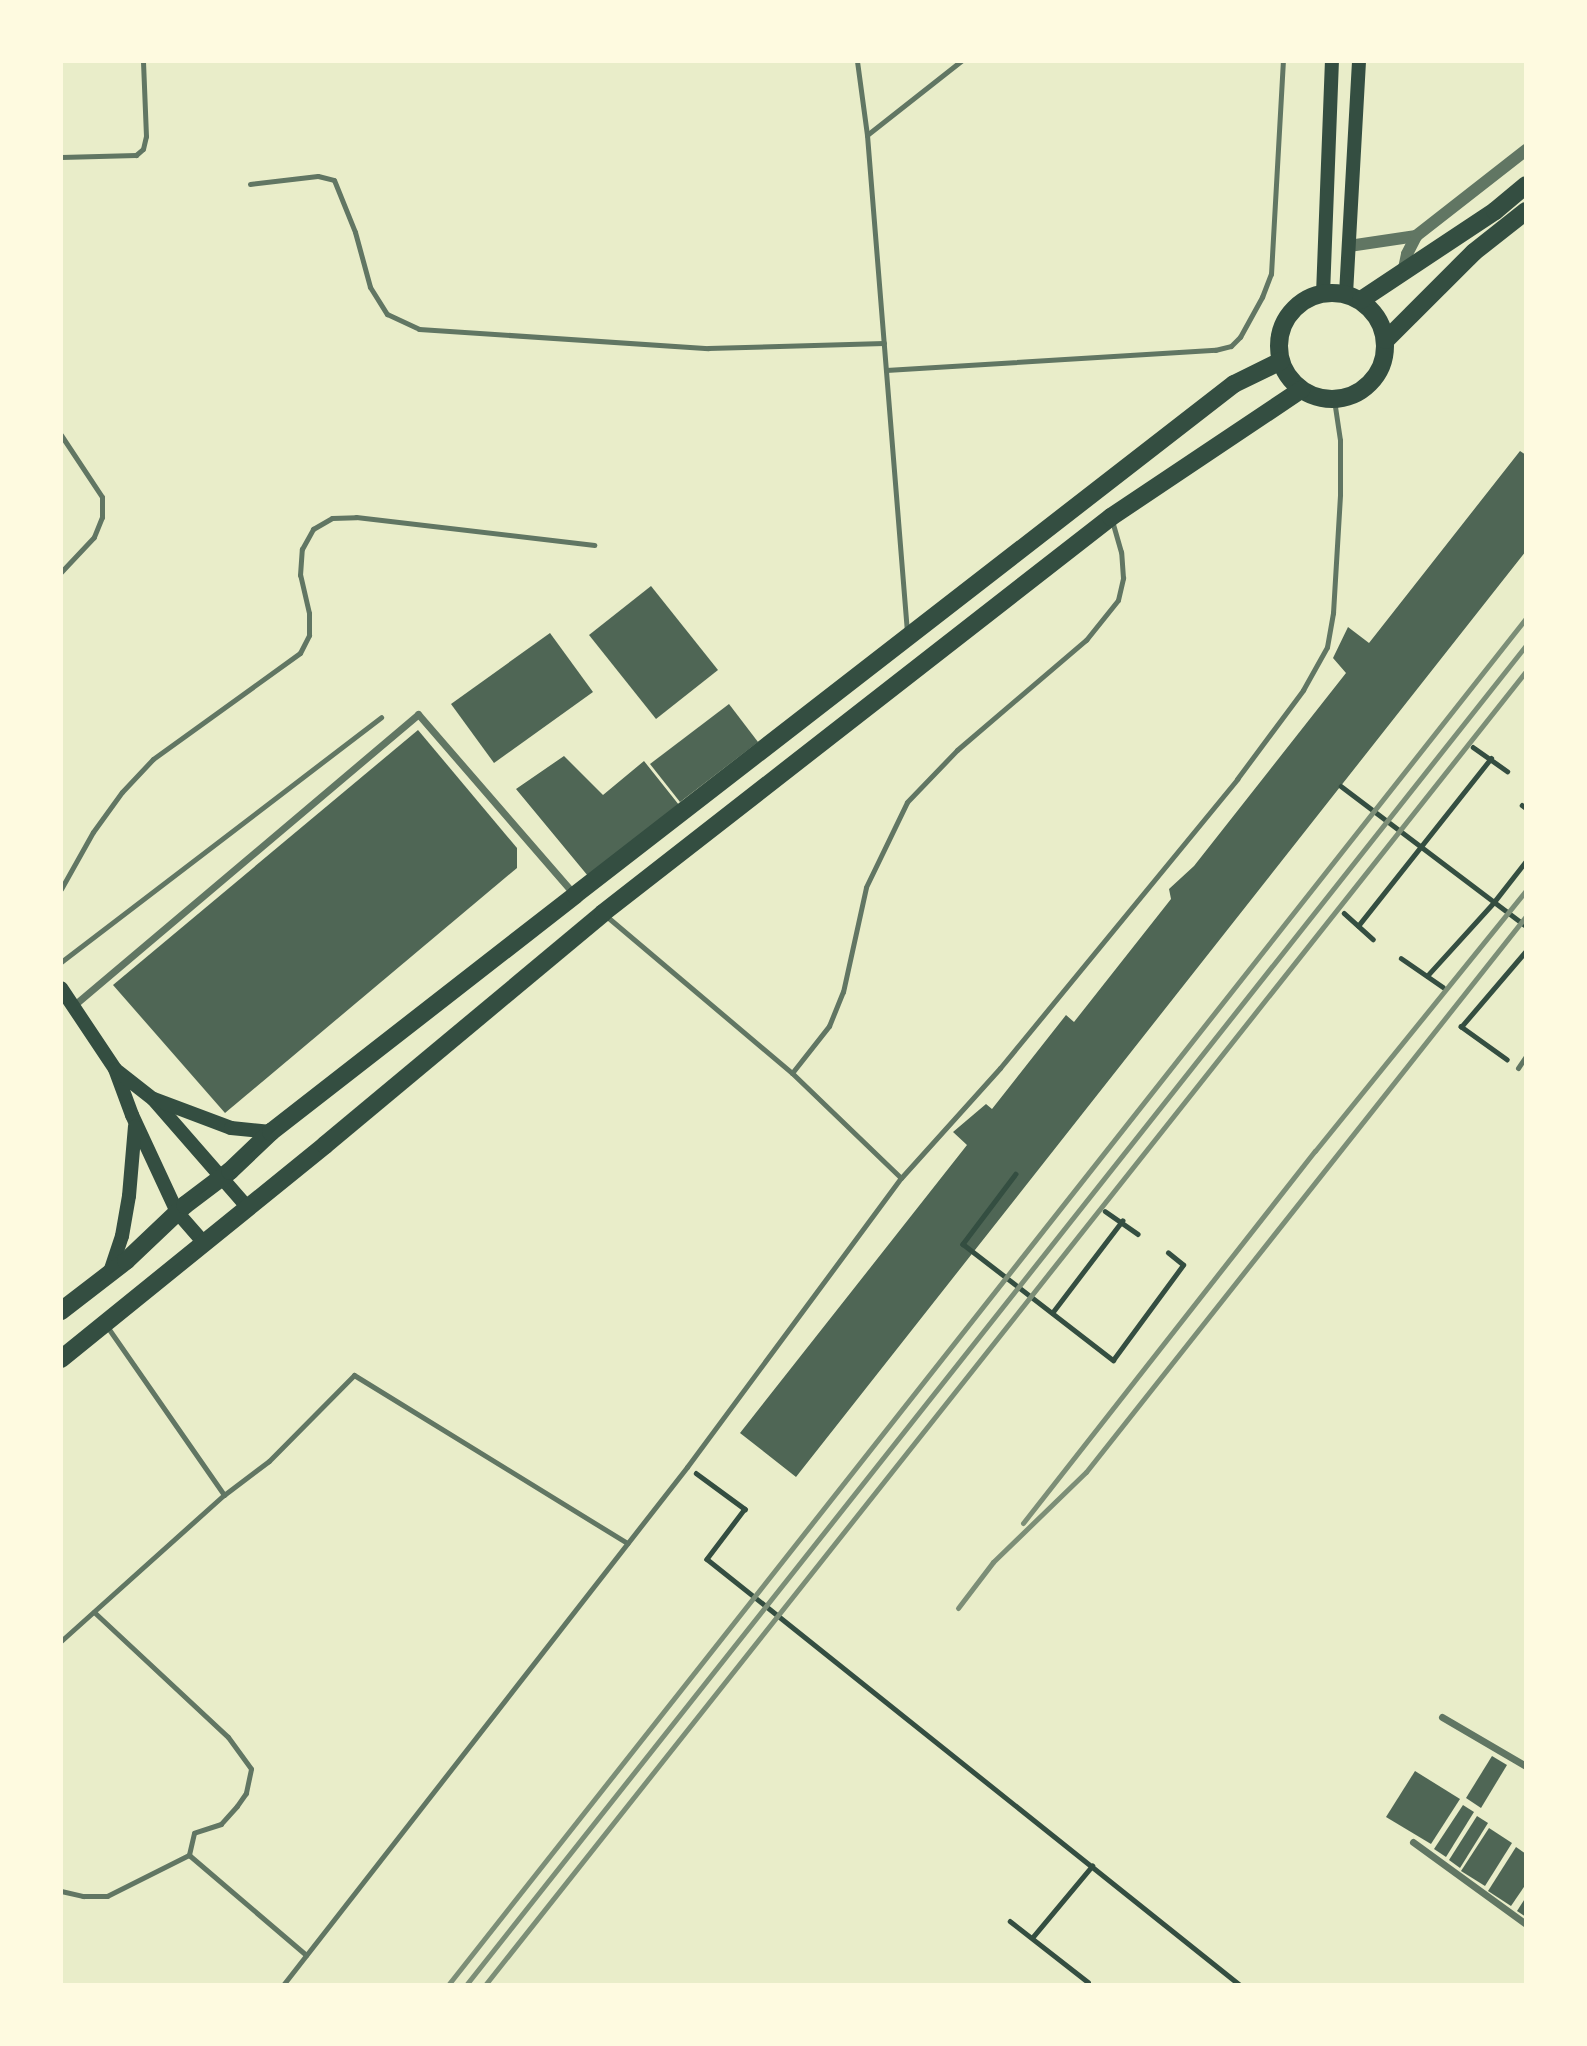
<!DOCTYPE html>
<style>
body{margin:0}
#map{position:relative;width:1587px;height:2046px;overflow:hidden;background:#e9edc9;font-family:"Nunito Sans",sans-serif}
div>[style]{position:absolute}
.building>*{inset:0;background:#4f6655}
.path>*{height:4.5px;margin:-2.25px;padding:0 2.25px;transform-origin:2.25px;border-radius:2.25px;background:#344e41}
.service>*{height:5px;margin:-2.5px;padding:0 2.5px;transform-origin:2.5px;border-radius:2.5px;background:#617663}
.minor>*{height:7px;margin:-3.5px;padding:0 3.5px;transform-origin:3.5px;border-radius:3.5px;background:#617663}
.tertiary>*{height:12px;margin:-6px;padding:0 6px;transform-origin:6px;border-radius:6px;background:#617663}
.secondary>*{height:14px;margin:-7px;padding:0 7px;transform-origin:7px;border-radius:7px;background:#344e41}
.primary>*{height:18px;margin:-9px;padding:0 9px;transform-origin:9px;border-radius:9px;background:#344e41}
.primary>.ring{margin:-9px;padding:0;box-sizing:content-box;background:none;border:18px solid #344e41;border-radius:50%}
.rail>*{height:5px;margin:-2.5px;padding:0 2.5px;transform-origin:2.5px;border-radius:2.5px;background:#7c8e77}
span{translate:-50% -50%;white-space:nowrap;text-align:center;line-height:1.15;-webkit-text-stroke:5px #fefae0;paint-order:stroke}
.frame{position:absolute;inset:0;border:63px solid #fefae0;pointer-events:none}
</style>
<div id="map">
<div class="building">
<div style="clip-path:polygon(1520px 451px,1526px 455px,1526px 551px,796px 1477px,740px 1433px,967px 1145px,953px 1132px,986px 1104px,992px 1109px,1066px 1015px,1074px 1022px,1171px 899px,1169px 889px,1194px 866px,1346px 673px,1333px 658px,1348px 627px,1369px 643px)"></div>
<div style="clip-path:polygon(651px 586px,718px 670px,656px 719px,589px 635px)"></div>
<div style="clip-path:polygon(550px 633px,593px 692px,494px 763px,451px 704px)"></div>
<div style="clip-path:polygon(729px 704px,758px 742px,680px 802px,650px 764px)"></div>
<div style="clip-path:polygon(418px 730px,517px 848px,517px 868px,225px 1113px,113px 985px)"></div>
<div style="clip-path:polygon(564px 756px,603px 795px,644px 761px,679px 805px,588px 876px,516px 789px)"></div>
<div style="clip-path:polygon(1492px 1756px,1507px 1765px,1481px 1808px,1466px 1798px)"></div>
<div style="clip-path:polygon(1415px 1771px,1460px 1799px,1431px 1844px,1386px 1817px)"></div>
<div style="clip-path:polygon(1463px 1805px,1474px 1812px,1446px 1857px,1434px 1849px)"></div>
<div style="clip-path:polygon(1477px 1816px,1488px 1823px,1460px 1868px,1449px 1860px)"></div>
<div style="clip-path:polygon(1489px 1828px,1512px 1843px,1485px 1886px,1461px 1871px)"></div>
<div style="clip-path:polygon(1516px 1847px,1526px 1854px,1526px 1884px,1511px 1906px,1488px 1891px)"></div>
<div style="clip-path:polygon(1526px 1897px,1526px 1917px,1517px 1911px)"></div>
</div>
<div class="path">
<div style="left:1473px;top:747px;width:42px;rotate:35.2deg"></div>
<div style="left:1341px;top:786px;width:232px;rotate:37.1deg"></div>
<div style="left:1522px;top:805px;width:5px;rotate:37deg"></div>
<div style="left:1344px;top:913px;width:39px;rotate:42deg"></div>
<div style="left:1358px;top:926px;width:214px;rotate:-51.6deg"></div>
<div style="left:1401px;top:958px;width:51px;rotate:34.6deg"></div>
<div style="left:1427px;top:976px;width:100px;rotate:-47.8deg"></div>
<div style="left:1494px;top:902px;width:52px;rotate:-52deg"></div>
<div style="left:1507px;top:1060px;width:57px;rotate:-144.3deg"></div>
<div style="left:1461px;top:1027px;width:100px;rotate:-49.5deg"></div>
<div style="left:1016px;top:1174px;width:88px;rotate:127.1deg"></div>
<div style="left:963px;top:1244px;width:190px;rotate:37.7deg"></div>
<div style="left:1113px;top:1360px;width:118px;rotate:-53.6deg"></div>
<div style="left:1183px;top:1265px;width:19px;rotate:-141deg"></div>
<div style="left:1105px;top:1211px;width:40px;rotate:34.9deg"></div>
<div style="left:1052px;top:1313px;width:116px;rotate:-52.7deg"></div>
<div style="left:696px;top:1473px;width:61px;rotate:36.3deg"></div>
<div style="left:745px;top:1509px;width:63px;rotate:127.2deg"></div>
<div style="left:707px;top:1559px;width:682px;rotate:38.63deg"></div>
<div style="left:1010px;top:1921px;width:99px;rotate:38deg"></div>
<div style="left:1032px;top:1938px;width:94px;rotate:-50.2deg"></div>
</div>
<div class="service">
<div style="left:857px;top:61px;width:75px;rotate:82.3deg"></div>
<div style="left:867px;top:135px;width:500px;rotate:85.4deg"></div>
<div style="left:867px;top:135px;width:120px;rotate:-38.2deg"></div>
<div style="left:61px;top:157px;width:75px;rotate:-1.5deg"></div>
<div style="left:136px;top:155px;width:9px;rotate:-41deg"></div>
<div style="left:143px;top:149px;width:13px;rotate:-77deg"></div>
<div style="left:146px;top:136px;width:75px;rotate:-92.3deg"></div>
<div style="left:250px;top:184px;width:68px;rotate:-6.7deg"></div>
<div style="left:318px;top:176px;width:16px;rotate:14deg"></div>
<div style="left:334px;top:180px;width:56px;rotate:68deg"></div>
<div style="left:355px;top:232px;width:57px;rotate:74.7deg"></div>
<div style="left:370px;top:287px;width:32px;rotate:58deg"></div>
<div style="left:387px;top:314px;width:35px;rotate:25deg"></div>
<div style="left:419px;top:329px;width:290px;rotate:3.8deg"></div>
<div style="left:708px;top:348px;width:176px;rotate:-1.6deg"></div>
<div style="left:886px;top:370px;width:330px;rotate:-3.5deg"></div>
<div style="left:1215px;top:350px;width:16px;rotate:-14deg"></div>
<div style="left:1231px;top:346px;width:13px;rotate:-45deg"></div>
<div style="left:1240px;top:337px;width:46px;rotate:-61.2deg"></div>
<div style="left:1262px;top:297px;width:25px;rotate:-69deg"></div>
<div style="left:1271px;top:274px;width:213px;rotate:-86.8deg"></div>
<div style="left:61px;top:435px;width:74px;rotate:56.5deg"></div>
<div style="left:102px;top:497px;width:20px;rotate:90deg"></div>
<div style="left:102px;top:517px;width:22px;rotate:112deg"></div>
<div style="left:94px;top:537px;width:48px;rotate:133.3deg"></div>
<div style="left:61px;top:889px;width:65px;rotate:-60.7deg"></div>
<div style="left:93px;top:832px;width:49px;rotate:-54.1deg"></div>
<div style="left:122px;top:792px;width:45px;rotate:-46.8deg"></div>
<div style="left:153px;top:759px;width:181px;rotate:-35.8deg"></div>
<div style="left:300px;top:653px;width:20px;rotate:-63deg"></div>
<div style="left:309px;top:635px;width:22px;rotate:-90deg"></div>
<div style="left:309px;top:613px;width:39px;rotate:-103deg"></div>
<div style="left:300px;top:575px;width:26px;rotate:-86deg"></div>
<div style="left:302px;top:549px;width:23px;rotate:-61deg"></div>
<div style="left:313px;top:529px;width:22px;rotate:-30deg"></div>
<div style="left:332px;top:518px;width:24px;rotate:-2deg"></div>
<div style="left:356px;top:517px;width:240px;rotate:6.7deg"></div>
<div style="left:605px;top:915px;width:245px;rotate:40.2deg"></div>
<div style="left:792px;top:1073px;width:151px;rotate:43.9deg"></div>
<div style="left:61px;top:962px;width:403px;rotate:-37.4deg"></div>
<div style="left:1518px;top:1068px;width:14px;rotate:-56deg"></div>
<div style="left:792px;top:1073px;width:60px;rotate:-51.8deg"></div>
<div style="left:829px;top:1026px;width:37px;rotate:-68deg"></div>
<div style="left:843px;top:992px;width:107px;rotate:-77.6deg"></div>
<div style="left:866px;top:887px;width:94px;rotate:-64.2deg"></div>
<div style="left:907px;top:802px;width:72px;rotate:-46.1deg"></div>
<div style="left:957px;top:750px;width:170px;rotate:-40.5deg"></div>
<div style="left:1086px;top:640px;width:51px;rotate:-51.3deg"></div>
<div style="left:1118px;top:600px;width:23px;rotate:-77deg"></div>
<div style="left:1123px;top:578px;width:26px;rotate:-94deg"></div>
<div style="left:1121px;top:552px;width:32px;rotate:-106deg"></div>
<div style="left:106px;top:1325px;width:207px;rotate:55.2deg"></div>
<div style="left:94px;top:1612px;width:183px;rotate:43deg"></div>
<div style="left:228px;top:1737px;width:39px;rotate:54deg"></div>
<div style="left:251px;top:1769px;width:25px;rotate:102deg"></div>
<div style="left:246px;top:1793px;width:16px;rotate:125deg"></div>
<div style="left:237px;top:1806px;width:24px;rotate:132deg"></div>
<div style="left:221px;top:1824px;width:28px;rotate:162deg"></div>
<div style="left:194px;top:1833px;width:23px;rotate:103deg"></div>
<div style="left:189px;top:1855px;width:154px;rotate:40.5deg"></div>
<div style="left:61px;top:1641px;width:219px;rotate:-41.9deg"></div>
<div style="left:224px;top:1495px;width:56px;rotate:-37.1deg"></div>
<div style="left:269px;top:1461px;width:121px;rotate:-45.3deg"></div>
<div style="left:354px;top:1375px;width:321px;rotate:31.6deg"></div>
<div style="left:61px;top:1891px;width:23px;rotate:13deg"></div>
<div style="left:83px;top:1896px;width:24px"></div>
<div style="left:107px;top:1896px;width:92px;rotate:-26.6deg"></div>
<div style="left:283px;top:1985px;width:657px;rotate:-52.05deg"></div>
<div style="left:687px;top:1467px;width:360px;rotate:-53.5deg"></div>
<div style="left:901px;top:1178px;width:148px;rotate:-48deg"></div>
<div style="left:1000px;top:1068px;width:374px;rotate:-50.6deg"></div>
<div style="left:1237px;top:779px;width:111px;rotate:-53.4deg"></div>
<div style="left:1303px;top:690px;width:49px;rotate:-60.8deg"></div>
<div style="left:1327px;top:647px;width:35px;rotate:-80deg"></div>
<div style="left:1333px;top:613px;width:119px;rotate:-86.6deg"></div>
<div style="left:1340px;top:494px;width:54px;rotate:-90deg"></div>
<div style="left:1340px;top:440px;width:40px;rotate:-98.5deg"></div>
</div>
<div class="minor">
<div style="left:73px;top:1006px;width:452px;rotate:-40.2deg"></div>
<div style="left:418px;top:714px;width:240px;rotate:49.1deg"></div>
<div style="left:1442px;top:1717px;width:97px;rotate:30.3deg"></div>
<div style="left:1413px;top:1842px;width:140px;rotate:36deg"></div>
</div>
<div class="tertiary">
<div style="left:1349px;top:246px;width:68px;rotate:-8.5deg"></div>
<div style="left:1403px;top:273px;width:19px;rotate:-78deg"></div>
<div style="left:1407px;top:254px;width:20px;rotate:-63deg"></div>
<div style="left:1416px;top:236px;width:140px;rotate:-38deg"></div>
</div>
<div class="secondary">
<div style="left:1323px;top:294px;width:233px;rotate:-87.8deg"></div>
<div style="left:1346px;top:294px;width:233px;rotate:-86.8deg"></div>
<div style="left:61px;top:988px;width:97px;rotate:56.3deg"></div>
<div style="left:115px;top:1069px;width:49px;rotate:69.7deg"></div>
<div style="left:132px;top:1115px;width:107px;rotate:65.1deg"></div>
<div style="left:177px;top:1212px;width:41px;rotate:48.9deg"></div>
<div style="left:116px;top:1070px;width:47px;rotate:38.1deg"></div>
<div style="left:153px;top:1099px;width:145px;rotate:48.9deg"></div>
<div style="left:154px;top:1099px;width:82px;rotate:20.6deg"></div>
<div style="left:231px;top:1128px;width:40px;rotate:5.7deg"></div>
<div style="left:109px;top:1275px;width:41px;rotate:-71.6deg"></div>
<div style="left:122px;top:1236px;width:41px;rotate:-80.1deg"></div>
<div style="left:129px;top:1196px;width:70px;rotate:-85.1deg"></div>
</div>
<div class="primary">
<div class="ring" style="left:1279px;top:293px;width:88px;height:88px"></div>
<div style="left:1361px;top:300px;width:161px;rotate:-33.6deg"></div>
<div style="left:1495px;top:211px;width:40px;rotate:-40deg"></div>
<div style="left:1386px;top:340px;width:124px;rotate:-45deg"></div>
<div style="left:1474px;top:252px;width:66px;rotate:-38.3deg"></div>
<div style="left:61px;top:1311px;width:82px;rotate:-37.6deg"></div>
<div style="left:126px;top:1261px;width:81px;rotate:-43.5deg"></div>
<div style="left:185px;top:1205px;width:56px;rotate:-37.1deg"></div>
<div style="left:230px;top:1171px;width:57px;rotate:-43.6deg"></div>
<div style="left:271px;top:1132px;width:385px;rotate:-37.9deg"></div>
<div style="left:575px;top:895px;width:834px;rotate:-37.79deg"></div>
<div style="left:1234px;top:384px;width:52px;rotate:-26.1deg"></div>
<div style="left:61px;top:1359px;width:340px;rotate:-39deg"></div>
<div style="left:325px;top:1145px;width:362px;rotate:-39.8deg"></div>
<div style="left:603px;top:913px;width:644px;rotate:-37.94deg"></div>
<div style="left:1111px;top:517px;width:229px;rotate:-33.8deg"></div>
</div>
<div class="rail">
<div style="left:1023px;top:1523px;width:473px;rotate:-51.9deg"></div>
<div style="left:1315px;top:1151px;width:336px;rotate:-51deg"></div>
<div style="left:958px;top:1608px;width:58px;rotate:-52.7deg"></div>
<div style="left:993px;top:1562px;width:129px;rotate:-44.1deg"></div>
<div style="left:1086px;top:1472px;width:709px;rotate:-51.64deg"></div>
<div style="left:448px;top:1985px;width:1741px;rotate:-51.74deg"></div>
<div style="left:466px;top:1985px;width:1709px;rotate:-51.65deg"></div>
<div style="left:485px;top:1985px;width:1676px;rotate:-51.61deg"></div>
</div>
<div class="frame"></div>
</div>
